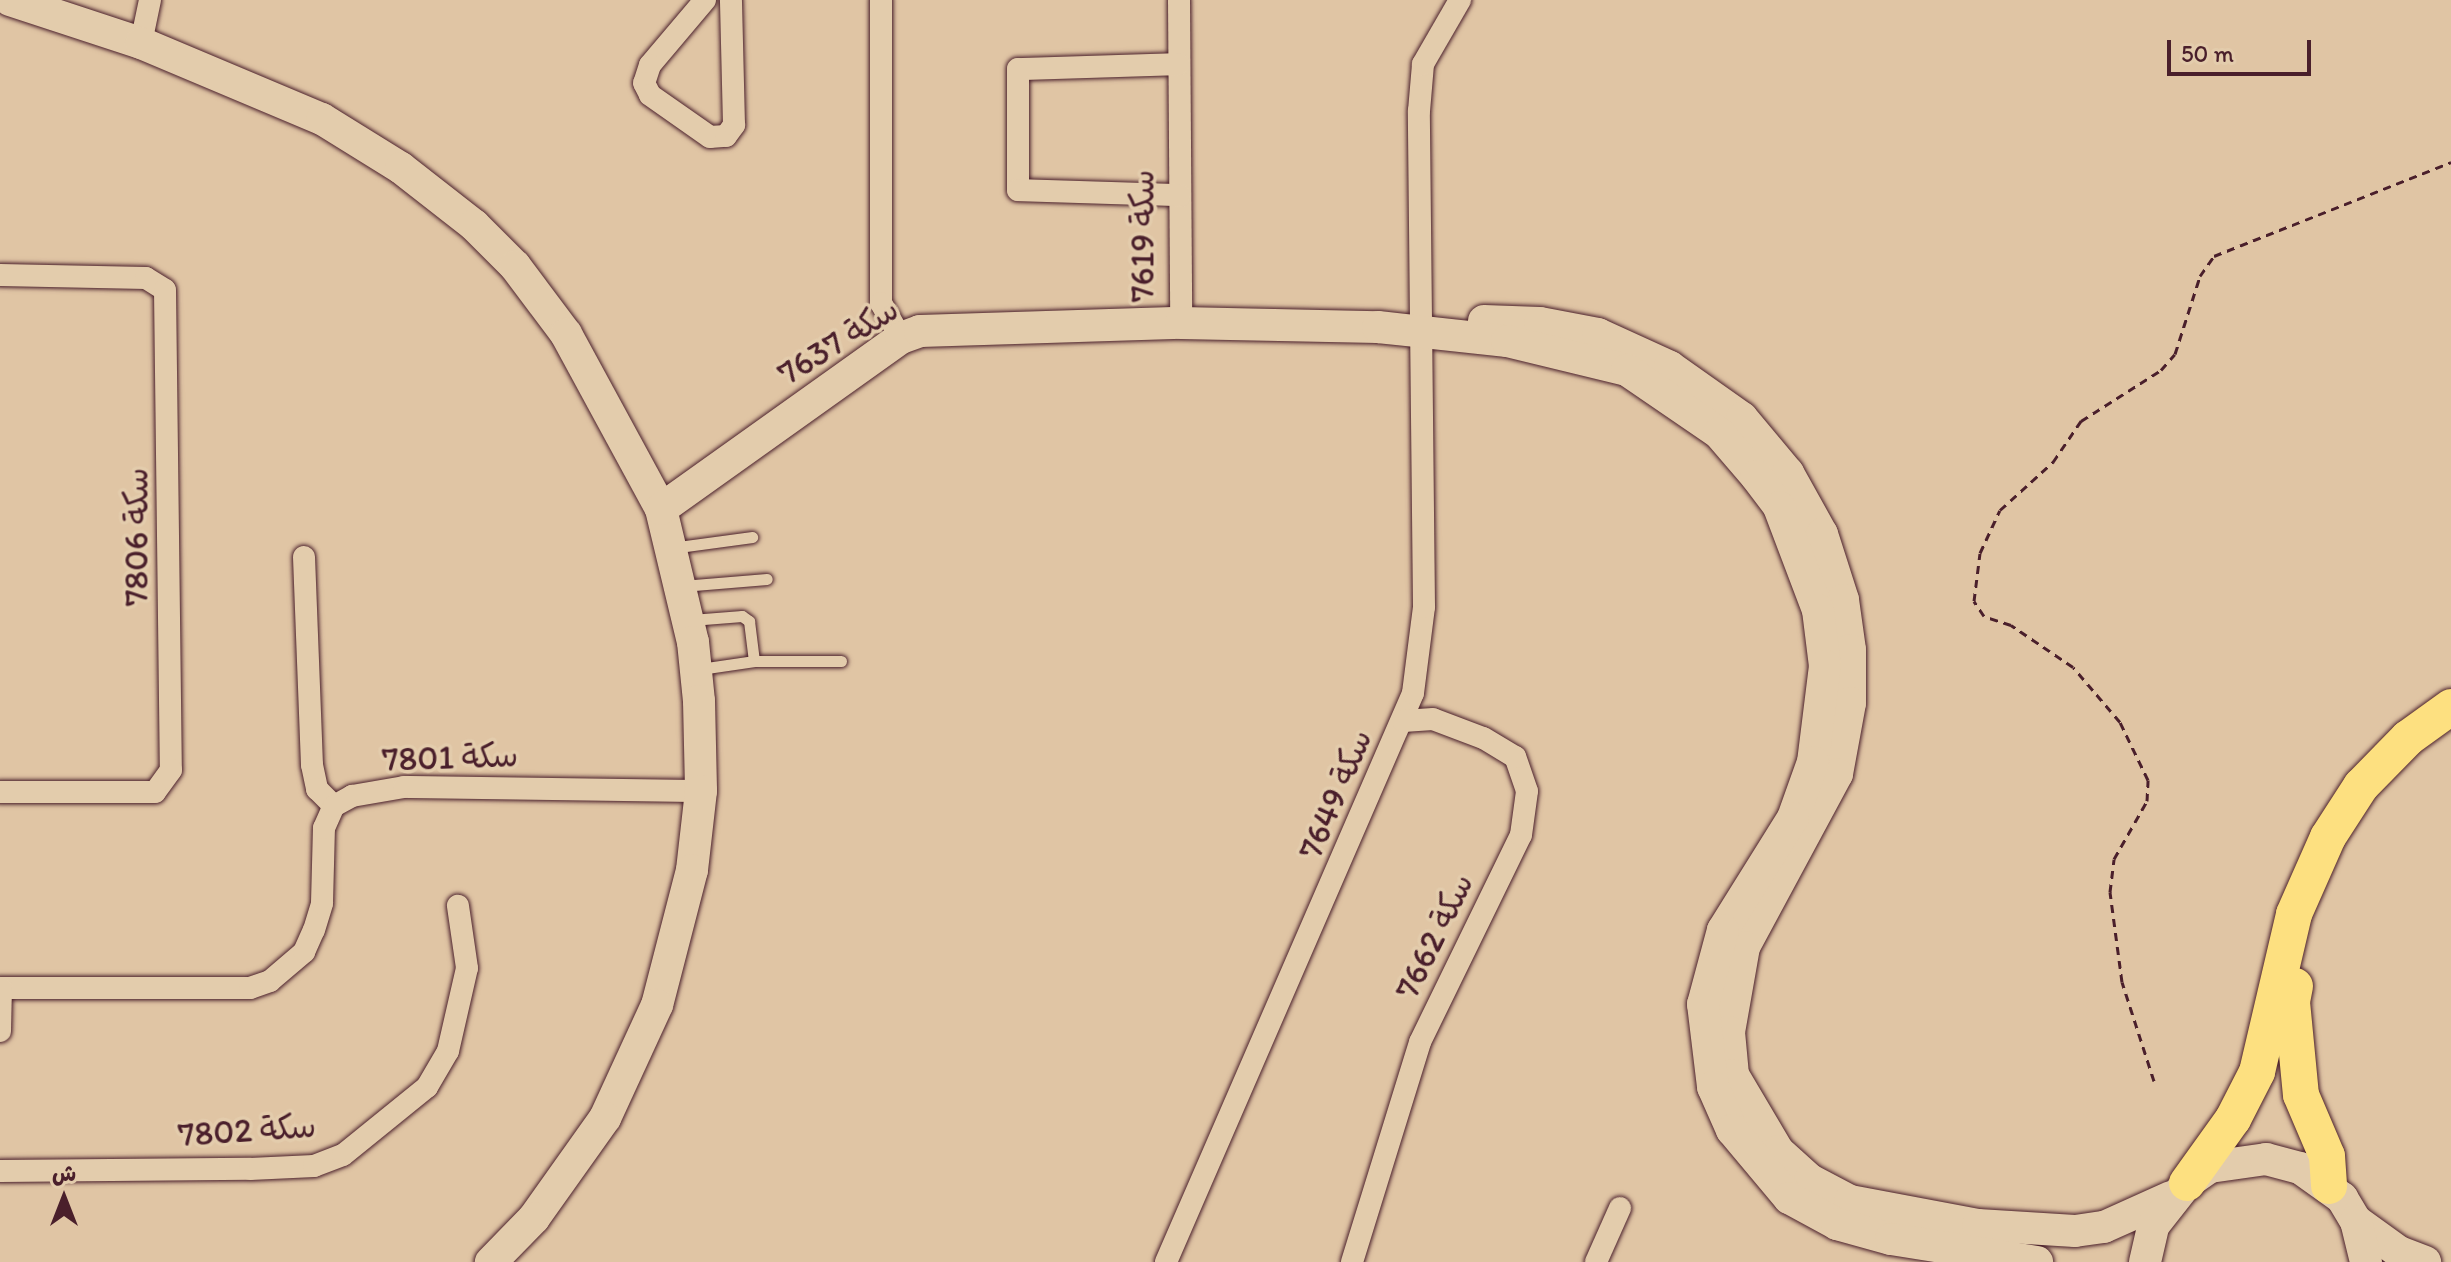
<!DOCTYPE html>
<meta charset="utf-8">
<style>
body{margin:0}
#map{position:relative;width:2451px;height:1262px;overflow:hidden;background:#e0c5a4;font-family:Itim,"Playpen Sans Arabic",sans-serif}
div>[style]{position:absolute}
.path>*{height:3px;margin-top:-1.5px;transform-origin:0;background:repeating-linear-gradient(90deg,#4a1f2b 0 8px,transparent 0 14px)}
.roads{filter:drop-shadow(0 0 2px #4a1f2b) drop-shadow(0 0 2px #4a1f2b)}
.lane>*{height:11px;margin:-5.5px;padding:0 5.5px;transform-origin:5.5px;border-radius:5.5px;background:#e3ccac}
.street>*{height:22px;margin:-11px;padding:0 11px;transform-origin:11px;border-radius:11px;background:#e3ccac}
.secondary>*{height:32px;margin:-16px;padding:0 16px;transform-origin:16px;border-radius:16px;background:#e3ccac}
.primary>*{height:36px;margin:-18px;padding:0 18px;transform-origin:18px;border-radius:18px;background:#fde080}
span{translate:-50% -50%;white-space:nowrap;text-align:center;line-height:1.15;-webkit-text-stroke:7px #e3ccac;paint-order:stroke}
.street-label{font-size:34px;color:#4a1f2b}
.north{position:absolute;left:24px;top:1158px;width:80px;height:80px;-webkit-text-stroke:6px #e3ccac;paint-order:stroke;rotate:0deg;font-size:22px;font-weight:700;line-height:32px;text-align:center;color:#4a1f2b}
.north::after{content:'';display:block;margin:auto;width:28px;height:36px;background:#4a1f2b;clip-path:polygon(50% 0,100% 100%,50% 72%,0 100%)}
.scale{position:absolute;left:2167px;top:40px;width:144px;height:36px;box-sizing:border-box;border:4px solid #4a1f2b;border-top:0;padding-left:10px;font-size:24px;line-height:28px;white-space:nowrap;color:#4a1f2b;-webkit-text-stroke:6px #e3ccac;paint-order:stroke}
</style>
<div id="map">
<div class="path">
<div style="left:2154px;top:1081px;width:104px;rotate:-107.9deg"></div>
<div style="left:2122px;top:982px;width:91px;rotate:-97.6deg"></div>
<div style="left:2110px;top:892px;width:33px;rotate:-83deg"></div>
<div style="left:2114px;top:859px;width:67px;rotate:-60.4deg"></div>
<div style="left:2147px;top:801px;width:21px;rotate:-87deg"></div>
<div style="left:2148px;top:780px;width:64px;rotate:-115.8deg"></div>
<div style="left:2120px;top:722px;width:72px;rotate:-130.5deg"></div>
<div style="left:2073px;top:667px;width:75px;rotate:-145.9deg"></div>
<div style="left:2011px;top:625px;width:28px;rotate:-162deg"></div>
<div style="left:1984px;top:616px;width:18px;rotate:-124deg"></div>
<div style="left:1974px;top:601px;width:48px;rotate:-82.9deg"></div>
<div style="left:1980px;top:553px;width:47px;rotate:-65.1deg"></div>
<div style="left:2000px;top:510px;width:72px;rotate:-42.2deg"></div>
<div style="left:2053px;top:462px;width:50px;rotate:-55.7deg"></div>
<div style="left:2081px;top:421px;width:95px;rotate:-32.5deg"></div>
<div style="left:2161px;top:370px;width:21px;rotate:-49deg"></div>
<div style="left:2175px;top:354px;width:82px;rotate:-72.2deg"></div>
<div style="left:2200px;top:276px;width:24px;rotate:-55deg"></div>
<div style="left:2214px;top:256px;width:255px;rotate:-21.6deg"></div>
</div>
<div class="roads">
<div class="lane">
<div style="left:671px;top:548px;width:82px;rotate:-7.7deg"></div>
<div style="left:682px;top:586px;width:85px;rotate:-4.7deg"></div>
<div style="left:691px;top:620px;width:51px;rotate:-4.5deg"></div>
<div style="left:742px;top:616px;width:9px;rotate:36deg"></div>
<div style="left:749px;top:621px;width:40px;rotate:82.9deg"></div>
<div style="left:754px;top:661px;width:87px"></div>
<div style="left:700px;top:669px;width:55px;rotate:-8.4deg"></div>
</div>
<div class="street">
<div style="left:705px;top:0;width:85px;rotate:130.2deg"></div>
<div style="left:650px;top:65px;width:19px;rotate:108deg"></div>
<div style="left:644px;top:83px;width:13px;rotate:63deg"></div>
<div style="left:650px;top:95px;width:73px;rotate:35deg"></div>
<div style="left:710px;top:137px;width:16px;rotate:-4deg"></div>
<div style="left:726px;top:136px;width:14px;rotate:-54deg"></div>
<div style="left:734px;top:125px;width:125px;rotate:-91.4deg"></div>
<div style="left:881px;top:0;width:303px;rotate:90deg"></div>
<div style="left:881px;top:303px;width:40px;rotate:60.3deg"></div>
<div style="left:1179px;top:0;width:323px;rotate:89.6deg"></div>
<div style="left:141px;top:43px;width:44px;rotate:-78.2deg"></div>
<div style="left:1179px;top:64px;width:161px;rotate:178.2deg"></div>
<div style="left:1018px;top:69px;width:121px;rotate:90deg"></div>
<div style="left:1018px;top:190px;width:162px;rotate:1.8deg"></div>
<div style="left:0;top:275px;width:146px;rotate:1.2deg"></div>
<div style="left:146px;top:278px;width:22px;rotate:32deg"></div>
<div style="left:165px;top:290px;width:480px;rotate:89.3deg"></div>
<div style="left:171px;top:770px;width:27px;rotate:126deg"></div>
<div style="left:155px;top:792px;width:155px;rotate:180deg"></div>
<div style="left:304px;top:557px;width:208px;rotate:87.8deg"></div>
<div style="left:312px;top:765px;width:25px;rotate:78deg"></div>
<div style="left:317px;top:789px;width:24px;rotate:45deg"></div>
<div style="left:0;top:988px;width:250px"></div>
<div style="left:250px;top:988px;width:21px;rotate:-19deg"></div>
<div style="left:270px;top:981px;width:45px;rotate:-40.5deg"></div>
<div style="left:304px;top:952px;width:24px;rotate:-66deg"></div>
<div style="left:314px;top:930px;width:28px;rotate:-73deg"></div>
<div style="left:322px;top:903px;width:75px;rotate:-88.5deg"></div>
<div style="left:324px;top:828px;width:24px;rotate:-66deg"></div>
<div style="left:334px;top:806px;width:21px;rotate:-29deg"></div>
<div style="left:352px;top:796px;width:53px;rotate:-9.8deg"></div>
<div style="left:404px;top:787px;width:297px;rotate:0.8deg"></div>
<div style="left:0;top:1031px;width:43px;rotate:-88.7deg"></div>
<div style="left:0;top:1171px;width:250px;rotate:-0.5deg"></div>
<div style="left:250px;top:1169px;width:64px;rotate:-2.7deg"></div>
<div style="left:314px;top:1166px;width:31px;rotate:-21deg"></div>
<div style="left:343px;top:1155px;width:108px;rotate:-39deg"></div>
<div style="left:427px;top:1087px;width:42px;rotate:-59.7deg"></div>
<div style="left:448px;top:1051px;width:85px;rotate:-77.1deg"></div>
<div style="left:467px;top:968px;width:63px;rotate:-98.3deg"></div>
<div style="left:1166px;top:1262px;width:620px;rotate:-66.53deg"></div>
<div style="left:1413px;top:693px;width:87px;rotate:-82.7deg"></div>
<div style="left:1424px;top:607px;width:496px;rotate:-90.6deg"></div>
<div style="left:1419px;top:111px;width:47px;rotate:-85.1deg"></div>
<div style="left:1423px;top:64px;width:74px;rotate:-60deg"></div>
<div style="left:1352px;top:1262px;width:230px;rotate:-72.8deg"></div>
<div style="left:1420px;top:1042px;width:230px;rotate:-64deg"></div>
<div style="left:1521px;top:835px;width:44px;rotate:-82.2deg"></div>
<div style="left:1527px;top:791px;width:36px;rotate:-109deg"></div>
<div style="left:1515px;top:757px;width:37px;rotate:-149deg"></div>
<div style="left:1483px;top:738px;width:53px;rotate:-159.2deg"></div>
<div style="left:1433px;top:719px;width:30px;rotate:176deg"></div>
<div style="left:1596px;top:1262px;width:59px;rotate:-66deg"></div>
</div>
<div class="secondary">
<div style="left:10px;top:0;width:138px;rotate:18.2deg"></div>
<div style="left:141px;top:43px;width:196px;rotate:22.8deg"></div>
<div style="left:322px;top:119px;width:93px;rotate:31.8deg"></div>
<div style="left:401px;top:168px;width:93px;rotate:38deg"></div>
<div style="left:474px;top:225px;width:58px;rotate:45deg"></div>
<div style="left:515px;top:266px;width:85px;rotate:53.1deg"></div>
<div style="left:566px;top:334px;width:199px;rotate:61.5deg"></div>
<div style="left:661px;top:509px;width:137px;rotate:76.5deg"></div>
<div style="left:693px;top:642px;width:59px;rotate:84.2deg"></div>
<div style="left:699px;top:701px;width:90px;rotate:88.7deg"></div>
<div style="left:701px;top:791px;width:80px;rotate:96.5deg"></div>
<div style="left:692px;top:870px;width:139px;rotate:104.5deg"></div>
<div style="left:657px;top:1005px;width:124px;rotate:114.7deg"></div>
<div style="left:605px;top:1118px;width:123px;rotate:125.4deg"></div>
<div style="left:534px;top:1218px;width:62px;rotate:134.3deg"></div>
<div style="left:1484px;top:321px;width:56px;rotate:2deg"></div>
<div style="left:1540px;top:323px;width:59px;rotate:10.7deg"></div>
<div style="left:1598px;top:334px;width:79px;rotate:24.6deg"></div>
<div style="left:1670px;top:367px;width:88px;rotate:35.3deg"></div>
<div style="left:1742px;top:418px;width:72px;rotate:50.1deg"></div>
<div style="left:1788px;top:473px;width:70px;rotate:60.9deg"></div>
<div style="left:1822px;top:534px;width:69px;rotate:72.3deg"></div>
<div style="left:1843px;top:600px;width:50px;rotate:82deg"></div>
<div style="left:1850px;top:650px;width:53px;rotate:90deg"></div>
<div style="left:1850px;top:703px;width:72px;rotate:100.4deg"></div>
<div style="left:1837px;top:774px;width:196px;rotate:118.3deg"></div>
<div style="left:1744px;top:947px;width:86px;rotate:100deg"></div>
<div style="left:1729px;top:1032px;width:43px;rotate:84.7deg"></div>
<div style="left:1733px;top:1075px;width:88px;rotate:59.4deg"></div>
<div style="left:1778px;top:1151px;width:43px;rotate:42.2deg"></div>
<div style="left:1810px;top:1180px;width:45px;rotate:27.7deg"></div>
<div style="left:1850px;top:1201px;width:130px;rotate:10.6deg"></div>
<div style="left:1978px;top:1225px;width:97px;rotate:3.5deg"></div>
<div style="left:2075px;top:1231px;width:29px;rotate:-8deg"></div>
<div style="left:2104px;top:1227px;width:73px;rotate:-24.1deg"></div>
<div style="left:661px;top:509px;width:295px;rotate:-35.5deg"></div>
<div style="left:901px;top:338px;width:20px;rotate:-20deg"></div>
<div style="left:920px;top:331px;width:261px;rotate:-1.8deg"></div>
<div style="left:1181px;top:323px;width:197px;rotate:1.2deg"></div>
<div style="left:1378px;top:327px;width:130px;rotate:6.2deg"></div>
<div style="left:1507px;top:341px;width:123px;rotate:13.6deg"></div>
<div style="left:1627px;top:370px;width:112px;rotate:34.4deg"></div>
<div style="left:1719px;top:433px;width:57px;rotate:49.3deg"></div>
<div style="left:1756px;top:476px;width:39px;rotate:53deg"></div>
<div style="left:1779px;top:507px;width:110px;rotate:69.3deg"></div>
<div style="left:1818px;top:610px;width:56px;rotate:82.9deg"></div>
<div style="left:1825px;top:666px;width:97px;rotate:97.1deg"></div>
<div style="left:1813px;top:762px;width:59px;rotate:109.7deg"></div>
<div style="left:1793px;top:818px;width:132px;rotate:122deg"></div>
<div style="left:1723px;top:930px;width:77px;rotate:105.1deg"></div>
<div style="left:1703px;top:1004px;width:84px;rotate:83.1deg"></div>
<div style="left:1713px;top:1087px;width:47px;rotate:66.2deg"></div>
<div style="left:1732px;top:1130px;width:89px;rotate:50deg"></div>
<div style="left:1789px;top:1198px;width:55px;rotate:28.4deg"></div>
<div style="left:1837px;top:1224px;width:56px;rotate:15.5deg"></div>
<div style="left:1891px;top:1239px;width:148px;rotate:9deg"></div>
<div style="left:2356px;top:1221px;width:53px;rotate:35.8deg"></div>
<div style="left:2399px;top:1252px;width:28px;rotate:21deg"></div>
<div style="left:2145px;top:1262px;width:37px;rotate:-77deg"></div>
<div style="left:2153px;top:1226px;width:55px;rotate:-51.7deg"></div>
<div style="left:2187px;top:1183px;width:28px;rotate:-35deg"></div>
<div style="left:2210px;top:1167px;width:57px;rotate:-8.1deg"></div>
<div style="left:2266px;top:1159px;width:35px;rotate:15deg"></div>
<div style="left:2300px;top:1168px;width:52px;rotate:35.5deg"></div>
<div style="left:2342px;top:1198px;width:27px;rotate:59deg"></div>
<div style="left:2356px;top:1221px;width:42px;rotate:76.3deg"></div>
</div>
<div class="primary">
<div style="left:2295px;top:986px;width:16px;rotate:101deg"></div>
<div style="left:2292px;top:1002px;width:93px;rotate:84.5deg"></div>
<div style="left:2301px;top:1095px;width:66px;rotate:66.9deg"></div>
<div style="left:2327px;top:1156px;width:30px;rotate:86deg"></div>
<div style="left:2187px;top:1183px;width:79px;rotate:-54.3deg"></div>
<div style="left:2233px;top:1119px;width:53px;rotate:-62.9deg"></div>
<div style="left:2257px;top:1072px;width:162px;rotate:-76.8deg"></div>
<div style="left:2294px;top:914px;width:84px;rotate:-66.2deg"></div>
<div style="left:2328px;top:837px;width:61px;rotate:-57.1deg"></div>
<div style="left:2361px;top:786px;width:67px;rotate:-45.6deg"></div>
<div style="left:2408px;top:738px;width:53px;rotate:-35.8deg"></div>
</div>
</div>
<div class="street-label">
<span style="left:1142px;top:236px;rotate:-90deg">سكة 7619</span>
<span style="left:838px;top:341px;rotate:-32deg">سكة 7637</span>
<span style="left:136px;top:537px;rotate:-90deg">سكة 7806</span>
<span style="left:450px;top:757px;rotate:-2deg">سكة 7801</span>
<span style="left:1335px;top:794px;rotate:-67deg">سكة 7649</span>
<span style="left:1434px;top:936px;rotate:-64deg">سكة 7662</span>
<span style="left:247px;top:1130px;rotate:-4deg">سكة 7802</span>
</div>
<div class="north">ش</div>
<div class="scale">50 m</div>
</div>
